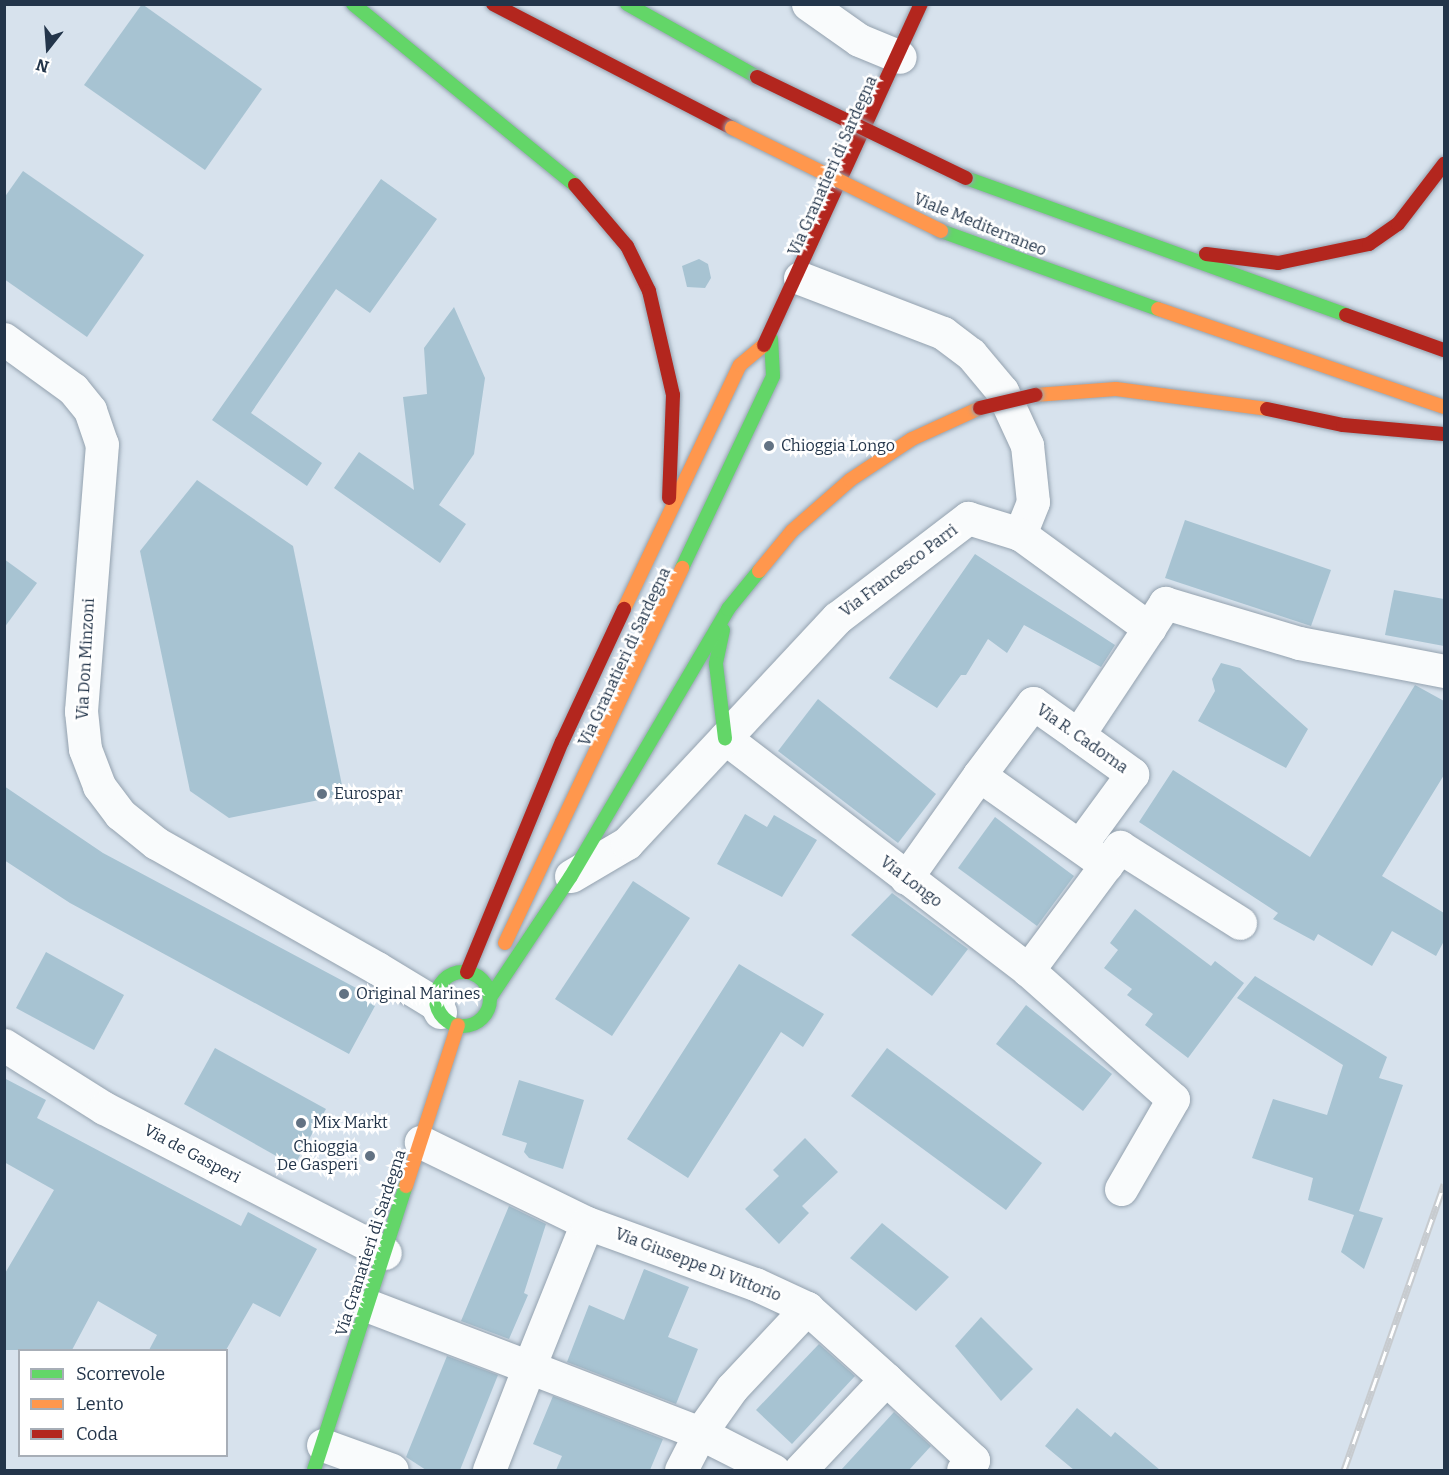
<!DOCTYPE html>
<style>
body{margin:0}
#map{position:relative;width:1449px;height:1475px;overflow:hidden;background:#d7e2ed;font-family:Bitter,serif}
div>[style]{position:absolute}
.building>*{inset:0;background:#a7c3d2}
.roads{filter:drop-shadow(0 0 2px #94a2af) drop-shadow(0 0 2px #94a2af)}
.street>*{height:33px;margin:-16.5px;padding:0 16.5px;transform-origin:16.5px;border-radius:16.5px;background:#f9fbfc}
.fast>*{height:14px;margin:-7px;padding:0 7px;transform-origin:7px;border-radius:7px;background:#63d668}
.fast>.ring{margin:-7px;padding:0;box-sizing:content-box;background:none;border:14px solid #63d668;border-radius:50%}
.slow>*{height:14px;margin:-7px;padding:0 7px;transform-origin:7px;border-radius:7px;background:#ff974d}
.jam>*{height:14px;margin:-7px;padding:0 7px;transform-origin:7px;border-radius:7px;background:#b3261e}
.rail>*{height:7px;margin-top:-3.5px;transform-origin:0;background:repeating-linear-gradient(90deg,#fff 0 14px,#c7cbcf 0 28px);box-sizing:border-box;border-block:2px solid #c7cbcf}
.bridges{filter:drop-shadow(0 0 2px #94a2af) drop-shadow(0 0 2px #94a2af)}
.slow-bridge>*{height:14px;margin:-7px;padding:0 7px;transform-origin:7px;border-radius:7px;background:#ff974d}
.jam-bridge>*{height:14px;margin:-7px;padding:0 7px;transform-origin:7px;border-radius:7px;background:#b3261e}
.dots>*{width:16px;height:16px;translate:-50% -50%;box-sizing:border-box;border:3px solid #fff;border-radius:50%}
span{translate:-50% -50%;white-space:nowrap;text-align:center;line-height:1.15;-webkit-text-stroke:5px #fff;paint-order:stroke}
.street-label{font-size:16px;color:#23354a}
.poi-label{font-size:16px;color:#23354a}
.left{translate:0 -50%;text-align:left}
.right{translate:-100% -50%;text-align:right}
.frame{position:absolute;inset:0;border:6px solid #23354a;pointer-events:none}
.legend{position:absolute;left:18px;top:1349px;width:210px;height:108px;box-sizing:border-box;background:#fff;border:2px solid #a7aeb7;margin:0;padding:8px 10px;list-style:none;font-size:18px;color:#23354a}
.legend li{display:flex;align-items:center;gap:12px;height:30px}
.legend b{width:30px;border:2px solid #a7aeb7}
.north{position:absolute;left:18px;top:18px;width:60px;height:60px;-webkit-text-stroke:4px #fff;paint-order:stroke;rotate:197deg;font-size:16px;font-weight:700;line-height:24px;text-align:center;color:#23354a}
.north::after{content:'';display:block;margin:auto;width:21px;height:27px;background:#23354a;clip-path:polygon(50% 0,100% 100%,50% 72%,0 100%)}
</style>
<div id="map">
<div class="building">
<div style="clip-path:polygon(142px 4px,262px 89px,205px 170px,84px 85px)"></div>
<div style="clip-path:polygon(23px 171px,144px 255px,87px 337px,4px 279px,4px 198px)"></div>
<div style="clip-path:polygon(381px 179px,437px 219px,370px 313px,336px 289px,251px 413px,322px 463px,307px 486px,212px 420px)"></div>
<div style="clip-path:polygon(699px 259px,708px 264px,711px 278px,705px 288px,687px 287px,682px 266px)"></div>
<div style="clip-path:polygon(454px 307px,485px 378px,474px 454px,439px 505px,466px 524px,440px 563px,334px 488px,359px 452px,414px 490px,403px 397px,427px 394px,424px 348px)"></div>
<div style="clip-path:polygon(197px 480px,293px 546px,344px 795px,229px 818px,190px 791px,140px 551px)"></div>
<div style="clip-path:polygon(1185px 520px,1331px 570px,1311px 626px,1165px 578px)"></div>
<div style="clip-path:polygon(975px 554px,1115px 645px,1101px 667px,1024px 625px,1007px 653px,988px 639px,966px 675px,961px 675px,937px 708px,889px 678px)"></div>
<div style="clip-path:polygon(4px 559px,37px 583px,4px 628px)"></div>
<div style="clip-path:polygon(1394px 590px,1444px 599px,1444px 646px,1385px 635px)"></div>
<div style="clip-path:polygon(1221px 663px,1240px 668px,1308px 729px,1286px 768px,1198px 721px,1215px 691px,1212px 679px)"></div>
<div style="clip-path:polygon(1415px 685px,1444px 701px,1444px 775px,1382px 876px,1444px 913px,1444px 941px,1436px 956px,1392px 931px,1372px 966px,1318px 934px,1314px 941px,1273px 919px,1278px 913px,1139px 822px,1173px 770px,1310px 857px)"></div>
<div style="clip-path:polygon(818px 699px,936px 794px,898px 843px,778px 751px)"></div>
<div style="clip-path:polygon(4px 786px,103px 853px,358px 989px,355px 995px,375px 1006px,349px 1054px,70px 903px,4px 860px)"></div>
<div style="clip-path:polygon(745px 814px,767px 827px,774px 815px,817px 840px,782px 897px,717px 864px)"></div>
<div style="clip-path:polygon(995px 817px,1074px 876px,1037px 926px,958px 868px)"></div>
<div style="clip-path:polygon(633px 881px,690px 918px,612px 1036px,555px 999px)"></div>
<div style="clip-path:polygon(892px 893px,968px 949px,932px 996px,851px 935px)"></div>
<div style="clip-path:polygon(1135px 909px,1211px 966px,1215px 961px,1244px 983px,1188px 1058px,1145px 1025px,1153px 1014px,1127px 995px,1132px 989px,1104px 968px,1118px 950px,1110px 943px)"></div>
<div style="clip-path:polygon(46px 952px,124px 995px,94px 1050px,16px 1008px)"></div>
<div style="clip-path:polygon(739px 964px,824px 1014px,803px 1047px,781px 1032px,688px 1178px,627px 1139px)"></div>
<div style="clip-path:polygon(1255px 976px,1387px 1057px,1379px 1078px,1403px 1085px,1359px 1211px,1383px 1218px,1364px 1269px,1341px 1252px,1354px 1215px,1308px 1200px,1313px 1178px,1252px 1158px,1273px 1099px,1327px 1115px,1343px 1065px,1237px 998px)"></div>
<div style="clip-path:polygon(1026px 1005px,1112px 1074px,1083px 1111px,996px 1044px)"></div>
<div style="clip-path:polygon(215px 1048px,326px 1109px,294px 1166px,184px 1104px)"></div>
<div style="clip-path:polygon(887px 1048px,1042px 1163px,1006px 1210px,851px 1096px)"></div>
<div style="clip-path:polygon(4px 1078px,46px 1100px,37px 1118px,241px 1226px,248px 1212px,317px 1249px,280px 1317px,253px 1303px,226px 1350px,149px 1350px,157px 1335px,98px 1301px,72px 1350px,4px 1350px,4px 1275px,54px 1190px,4px 1162px)"></div>
<div style="clip-path:polygon(519px 1080px,584px 1100px,563px 1169px,529px 1158px,524px 1152px,527px 1143px,502px 1135px)"></div>
<div style="clip-path:polygon(805px 1138px,838px 1172px,802px 1206px,809px 1213px,779px 1244px,745px 1209px,779px 1176px,773px 1170px)"></div>
<div style="clip-path:polygon(509px 1206px,546px 1224px,524px 1293px,528px 1295px,509px 1339px,461px 1321px)"></div>
<div style="clip-path:polygon(882px 1223px,949px 1277px,916px 1311px,850px 1258px)"></div>
<div style="clip-path:polygon(644px 1269px,689px 1287px,668px 1337px,698px 1349px,676px 1404px,567px 1362px,589px 1305px,624px 1320px)"></div>
<div style="clip-path:polygon(981px 1317px,1033px 1369px,1001px 1401px,955px 1346px)"></div>
<div style="clip-path:polygon(819px 1344px,855px 1376px,792px 1444px,756px 1410px)"></div>
<div style="clip-path:polygon(447px 1356px,498px 1375px,460px 1470px,426px 1470px,406px 1457px)"></div>
<div style="clip-path:polygon(553px 1396px,663px 1439px,650px 1470px,556px 1470px,562px 1456px,533px 1444px)"></div>
<div style="clip-path:polygon(1077px 1408px,1111px 1437px,1115px 1432px,1160px 1470px,1074px 1470px,1045px 1446px)"></div>
<div style="clip-path:polygon(894px 1412px,931px 1446px,909px 1470px,841px 1470px)"></div>
</div>
<div class="roads">
<div class="street">
<div style="left:808px;top:4px;width:62px;rotate:35.2deg"></div>
<div style="left:859px;top:40px;width:44px;rotate:22.5deg"></div>
<div style="left:800px;top:278px;width:153px;rotate:21deg"></div>
<div style="left:943px;top:333px;width:35px;rotate:37deg"></div>
<div style="left:971px;top:354px;width:48px;rotate:50deg"></div>
<div style="left:1002px;top:391px;width:60px;rotate:65.2deg"></div>
<div style="left:1027px;top:445px;width:57px;rotate:84deg"></div>
<div style="left:1033px;top:502px;width:35px;rotate:112deg"></div>
<div style="left:4px;top:339px;width:85px;rotate:35.9deg"></div>
<div style="left:73px;top:389px;width:27px;rotate:51deg"></div>
<div style="left:90px;top:410px;width:36px;rotate:71deg"></div>
<div style="left:102px;top:444px;width:268px;rotate:94.5deg"></div>
<div style="left:81px;top:711px;width:38px;rotate:84deg"></div>
<div style="left:85px;top:749px;width:40px;rotate:69deg"></div>
<div style="left:99px;top:786px;width:35px;rotate:53deg"></div>
<div style="left:120px;top:814px;width:46px;rotate:38.9deg"></div>
<div style="left:156px;top:843px;width:254px;rotate:29.5deg"></div>
<div style="left:377px;top:968px;width:69px;rotate:31.4deg"></div>
<div style="left:436px;top:1004px;width:9px;rotate:63deg"></div>
<div style="left:1078px;top:735px;width:128px;rotate:-56.4deg"></div>
<div style="left:725px;top:738px;width:382px;rotate:37.4deg"></div>
<div style="left:1028px;top:970px;width:194px;rotate:41.7deg"></div>
<div style="left:1173px;top:1099px;width:104px;rotate:120deg"></div>
<div style="left:979px;top:775px;width:90px;rotate:-53.1deg"></div>
<div style="left:1033px;top:703px;width:55px;rotate:35.4deg"></div>
<div style="left:1078px;top:735px;width:67px;rotate:35.8deg"></div>
<div style="left:1132px;top:774px;width:88px;rotate:126.2deg"></div>
<div style="left:1106px;top:865px;width:23px;rotate:-52deg"></div>
<div style="left:1120px;top:847px;width:142px;rotate:32.3deg"></div>
<div style="left:571px;top:876px;width:65px;rotate:-30.5deg"></div>
<div style="left:627px;top:843px;width:308px;rotate:-47deg"></div>
<div style="left:837px;top:618px;width:165px;rotate:-37.4deg"></div>
<div style="left:968px;top:518px;width:54px;rotate:17.1deg"></div>
<div style="left:1020px;top:534px;width:160px;rotate:36.1deg"></div>
<div style="left:1149px;top:628px;width:30px;rotate:-57deg"></div>
<div style="left:1165px;top:603px;width:140px;rotate:16.6deg"></div>
<div style="left:1299px;top:643px;width:148px;rotate:10.9deg"></div>
<div style="left:906px;top:878px;width:126px;rotate:-54.7deg"></div>
<div style="left:979px;top:775px;width:156px;rotate:35.3deg"></div>
<div style="left:1106px;top:865px;width:131px;rotate:126.6deg"></div>
<div style="left:4px;top:1045px;width:118px;rotate:32.2deg"></div>
<div style="left:104px;top:1108px;width:316px;rotate:27.3deg"></div>
<div style="left:369px;top:1306px;width:171px;rotate:20.9deg"></div>
<div style="left:529px;top:1367px;width:155px;rotate:-68.1deg"></div>
<div style="left:587px;top:1223px;width:185px;rotate:-154deg"></div>
<div style="left:886px;top:1379px;width:119px;rotate:43deg"></div>
<div style="left:973px;top:1460px;width:14px;rotate:135deg"></div>
<div style="left:323px;top:1445px;width:73px;rotate:19.9deg"></div>
<div style="left:489px;top:1470px;width:110px;rotate:-68.8deg"></div>
<div style="left:529px;top:1367px;width:183px;rotate:21.1deg"></div>
<div style="left:700px;top:1433px;width:55px;rotate:-54.6deg"></div>
<div style="left:732px;top:1388px;width:110px;rotate:-46.8deg"></div>
<div style="left:807px;top:1308px;width:57px;rotate:-155.2deg"></div>
<div style="left:755px;top:1284px;width:179px;rotate:-160deg"></div>
<div style="left:681px;top:1470px;width:42px;rotate:-62.8deg"></div>
<div style="left:700px;top:1433px;width:82px;rotate:26.9deg"></div>
<div style="left:800px;top:1470px;width:125px;rotate:-46.6deg"></div>
<div style="left:886px;top:1379px;width:106px;rotate:-138.1deg"></div>
</div>
<div class="fast">
<div style="left:353px;top:4px;width:286px;rotate:39.2deg"></div>
<div style="left:627px;top:4px;width:149px;rotate:29.3deg"></div>
<div style="left:966px;top:178px;width:404px;rotate:19.8deg"></div>
<div style="left:941px;top:231px;width:231px;rotate:19.8deg"></div>
<div style="left:682px;top:568px;width:212px;rotate:-64.6deg"></div>
<div style="left:773px;top:376px;width:37px;rotate:-93deg"></div>
<div style="left:723px;top:630px;width:35px;rotate:102deg"></div>
<div style="left:716px;top:664px;width:75px;rotate:83.1deg"></div>
<div class="ring" style="left:436px;top:972px;width:40px;height:40px"></div>
<div style="left:491px;top:996px;width:144px;rotate:-56.3deg"></div>
<div style="left:571px;top:876px;width:310px;rotate:-59.5deg"></div>
<div style="left:728px;top:609px;width:49px;rotate:-50.8deg"></div>
<div style="left:314px;top:1470px;width:299px;rotate:-72.1deg"></div>
</div>
<div class="slow">
<div style="left:1158px;top:309px;width:302px;rotate:18.9deg"></div>
<div style="left:1035px;top:395px;width:81px;rotate:-4.2deg"></div>
<div style="left:1116px;top:389px;width:152px;rotate:7.5deg"></div>
<div style="left:759px;top:571px;width:52px;rotate:-50.5deg"></div>
<div style="left:792px;top:531px;width:77px;rotate:-41.3deg"></div>
<div style="left:850px;top:480px;width:74px;rotate:-33.5deg"></div>
<div style="left:912px;top:439px;width:75px;rotate:-24.5deg"></div>
<div style="left:624px;top:609px;width:270px;rotate:-64.6deg"></div>
<div style="left:740px;top:365px;width:31px;rotate:-40deg"></div>
<div style="left:505px;top:943px;width:415px;rotate:-64.7deg"></div>
<div style="left:406px;top:1186px;width:169px;rotate:-72.1deg"></div>
</div>
<div class="jam">
<div style="left:493px;top:4px;width:269px;rotate:27.4deg"></div>
<div style="left:575px;top:185px;width:80px;rotate:49.6deg"></div>
<div style="left:627px;top:246px;width:50px;rotate:63.9deg"></div>
<div style="left:649px;top:291px;width:107px;rotate:77deg"></div>
<div style="left:673px;top:395px;width:103px;rotate:92.2deg"></div>
<div style="left:1206px;top:254px;width:73px;rotate:7.1deg"></div>
<div style="left:1278px;top:263px;width:93px;rotate:-11.8deg"></div>
<div style="left:1369px;top:244px;width:35px;rotate:-35deg"></div>
<div style="left:1398px;top:224px;width:76px;rotate:-52.5deg"></div>
<div style="left:1346px;top:315px;width:104px;rotate:19.7deg"></div>
<div style="left:764px;top:345px;width:375px;rotate:-65.3deg"></div>
<div style="left:1267px;top:409px;width:78px;rotate:11.9deg"></div>
<div style="left:1343px;top:425px;width:101px;rotate:5.1deg"></div>
<div style="left:467px;top:972px;width:249px;rotate:-67.6deg"></div>
<div style="left:562px;top:742px;width:147px;rotate:-65deg"></div>
</div>
</div>
<div class="rail">
<div style="left:1344px;top:1470px;width:303px;rotate:-70.7deg"></div>
</div>
<div class="bridges">
<div class="slow-bridge">
<div style="left:732px;top:128px;width:233px;rotate:26.2deg"></div>
</div>
<div class="jam-bridge">
<div style="left:757px;top:77px;width:232px;rotate:25.8deg"></div>
<div style="left:980px;top:408px;width:57px;rotate:-13.3deg"></div>
</div>
</div>
<div class="dots">
<div style="left:769px;top:446px;background:#627283"></div>
<div style="left:322px;top:794px;background:#627283"></div>
<div style="left:344px;top:994px;background:#627283"></div>
<div style="left:301px;top:1123px;background:#627283"></div>
<div style="left:370px;top:1156px;background:#627283"></div>
</div>
<div class="street-label">
<span style="left:833px;top:166px;rotate:-66deg">Via Granatieri di Sardegna</span>
<span style="left:980px;top:225px;rotate:22deg">Viale Mediterraneo</span>
<span style="left:899px;top:571px;rotate:-37deg">Via Francesco Parri</span>
<span style="left:625px;top:657px;rotate:-65deg">Via Granatieri di Sardegna</span>
<span style="left:86px;top:659px;rotate:-87deg">Via Don Minzoni</span>
<span style="left:1082px;top:739px;rotate:35deg">Via R. Cadorna</span>
<span style="left:911px;top:882px;rotate:37deg">Via Longo</span>
<span style="left:192px;top:1154px;rotate:28deg">Via de Gasperi</span>
<span style="left:371px;top:1243px;rotate:-72deg">Via Granatieri di Sardegna</span>
<span style="left:698px;top:1265px;rotate:21deg">Via Giuseppe Di Vittorio</span>
</div>
<div class="poi-label">
<span class="left" style="left:781px;top:446px">Chioggia Longo</span>
<span class="left" style="left:334px;top:794px">Eurospar</span>
<span class="left" style="left:356px;top:994px">Original Marines</span>
<span class="left" style="left:313px;top:1123px">Mix Markt</span>
<span class="right" style="left:358px;top:1156px">Chioggia<br>De Gasperi</span>
</div>
<div class="frame"></div>
<ul class="legend">
<li><b style="height:8px;background:#63d668"></b>Scorrevole</li>
<li><b style="height:8px;background:#ff974d"></b>Lento</li>
<li><b style="height:8px;background:#b3261e"></b>Coda</li>
</ul>
<div class="north">N</div>
</div>
